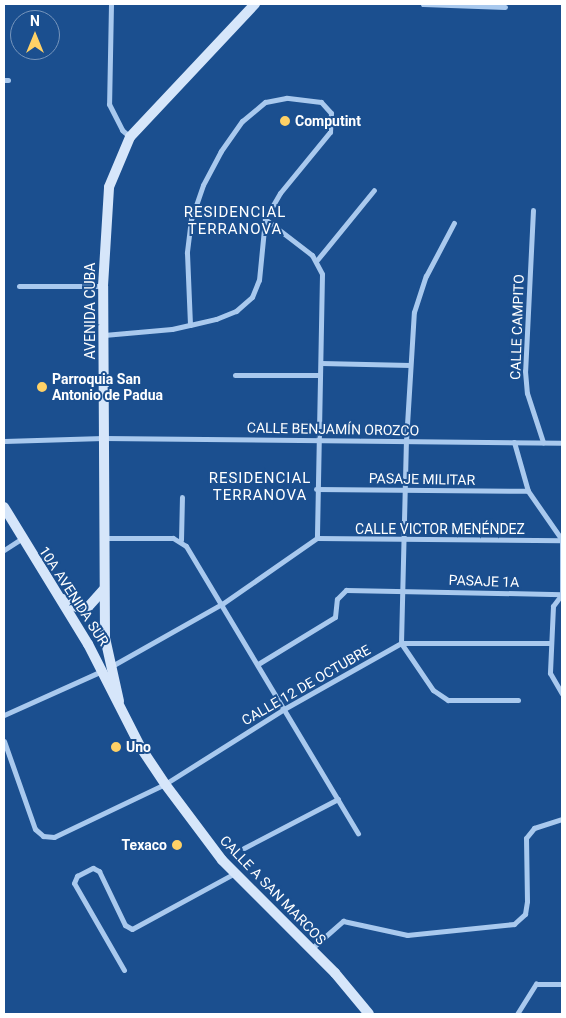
<!DOCTYPE html>
<meta charset="utf-8">
<style>
body{margin:0}
#map{position:relative;width:566px;height:1018px;overflow:hidden;background:#1b4f8f;font-family:Roboto,sans-serif}
div>[style]{position:absolute}
.minor>*{height:5px;margin:-2.5px;padding:0 2.5px;transform-origin:2.5px;border-radius:2.5px;background:#a9c9ee}
.secondary>*{height:10px;margin:-5px;padding:0 5px;transform-origin:5px;border-radius:5px;background:#d6e6fa}
.dots>*{width:14px;height:14px;translate:-50% -50%;box-sizing:border-box;border:2px solid #1b4f8f;border-radius:50%}
span{translate:-50% -50%;white-space:nowrap;text-align:center;line-height:1.15;-webkit-text-stroke:4px #1b4f8f;paint-order:stroke}
.poi-label{font-size:14px;color:#fff;font-weight:700}
.left{translate:0 -50%;text-align:left}
.right{translate:-100% -50%;text-align:right}
.street-label{font-size:14px;color:#fff}
.neighbourhood-label{font-size:15px;color:#fff;letter-spacing:1px}
.frame{position:absolute;inset:0;border:5px solid #fff;pointer-events:none}
.north{position:absolute;left:10px;top:10px;width:50px;height:50px;box-sizing:border-box;background:#1b4f8f;border:1px solid #7695bc;border-radius:50%;rotate:0deg;font-size:14px;font-weight:700;line-height:20px;text-align:center;color:#fff}
.north::after{content:'';display:block;margin:auto;width:18px;height:22px;background:#ffd166;clip-path:polygon(50% 0,100% 100%,50% 72%,0 100%)}
</style>
<div id="map">
<div class="minor">
<div style="left:111px;top:4px;width:100px;rotate:91.1deg"></div>
<div style="left:109px;top:104px;width:29px;rotate:63deg"></div>
<div style="left:122px;top:130px;width:11px;rotate:41deg"></div>
<div style="left:423px;top:4px;width:82px;rotate:2.1deg"></div>
<div style="left:4px;top:80px;width:4px"></div>
<div style="left:533px;top:210px;width:161px;rotate:92.8deg"></div>
<div style="left:525px;top:371px;width:22px;rotate:85deg"></div>
<div style="left:527px;top:393px;width:52px;rotate:71.9deg"></div>
<div style="left:265px;top:219px;width:59px;rotate:37.5deg"></div>
<div style="left:312px;top:255px;width:21px;rotate:62deg"></div>
<div style="left:322px;top:274px;width:264px;rotate:91.1deg"></div>
<div style="left:317px;top:260px;width:90px;rotate:-50.8deg"></div>
<div style="left:19px;top:286px;width:84px"></div>
<div style="left:104px;top:335px;width:68px;rotate:-5deg"></div>
<div style="left:172px;top:329px;width:18px;rotate:-13deg"></div>
<div style="left:190px;top:325px;width:27px;rotate:-13deg"></div>
<div style="left:216px;top:319px;width:22px;rotate:-22deg"></div>
<div style="left:236px;top:311px;width:21px;rotate:-41deg"></div>
<div style="left:252px;top:297px;width:18px;rotate:-68deg"></div>
<div style="left:259px;top:280px;width:61px;rotate:-84.4deg"></div>
<div style="left:265px;top:219px;width:30px;rotate:-60deg"></div>
<div style="left:280px;top:193px;width:79px;rotate:-50.7deg"></div>
<div style="left:330px;top:132px;width:19px;rotate:-87deg"></div>
<div style="left:331px;top:113px;width:15px;rotate:-132deg"></div>
<div style="left:321px;top:102px;width:35px;rotate:-173deg"></div>
<div style="left:286px;top:98px;width:21px;rotate:169deg"></div>
<div style="left:265px;top:102px;width:30px;rotate:140deg"></div>
<div style="left:242px;top:121px;width:37px;rotate:125deg"></div>
<div style="left:221px;top:151px;width:38px;rotate:118deg"></div>
<div style="left:203px;top:185px;width:36px;rotate:109deg"></div>
<div style="left:191px;top:219px;width:34px;rotate:97deg"></div>
<div style="left:187px;top:253px;width:72px;rotate:87.6deg"></div>
<div style="left:321px;top:363px;width:89px;rotate:1.3deg"></div>
<div style="left:235px;top:375px;width:85px"></div>
<div style="left:4px;top:441px;width:99px;rotate:-1.7deg"></div>
<div style="left:103px;top:438px;width:459px;rotate:0.6deg"></div>
<div style="left:514px;top:442px;width:51px;rotate:74.1deg"></div>
<div style="left:528px;top:491px;width:60px;rotate:55.2deg"></div>
<div style="left:562px;top:540px;width:54px;rotate:90deg"></div>
<div style="left:562px;top:594px;width:15px;rotate:127deg"></div>
<div style="left:553px;top:606px;width:67px;rotate:92.6deg"></div>
<div style="left:550px;top:673px;width:24px;rotate:60deg"></div>
<div style="left:316px;top:489px;width:212px;rotate:0.5deg"></div>
<div style="left:104px;top:538px;width:69px"></div>
<div style="left:173px;top:538px;width:15px;rotate:32deg"></div>
<div style="left:186px;top:546px;width:335px;rotate:59.1deg"></div>
<div style="left:317px;top:538px;width:245px;rotate:0.5deg"></div>
<div style="left:181px;top:540px;width:43px;rotate:-88.7deg"></div>
<div style="left:4px;top:550px;width:20px;rotate:-33deg"></div>
<div style="left:401px;top:643px;width:202px;rotate:-88.6deg"></div>
<div style="left:406px;top:441px;width:129px;rotate:-86.5deg"></div>
<div style="left:414px;top:312px;width:38px;rotate:-72deg"></div>
<div style="left:426px;top:276px;width:60px;rotate:-62.2deg"></div>
<div style="left:401px;top:643px;width:57px;rotate:55.8deg"></div>
<div style="left:433px;top:690px;width:18px;rotate:34deg"></div>
<div style="left:448px;top:700px;width:70px"></div>
<div style="left:258px;top:664px;width:90px;rotate:-31.4deg"></div>
<div style="left:335px;top:617px;width:18px;rotate:-84deg"></div>
<div style="left:337px;top:599px;width:13px;rotate:-45deg"></div>
<div style="left:346px;top:590px;width:216px;rotate:1.1deg"></div>
<div style="left:110px;top:667px;width:129px;rotate:-29.4deg"></div>
<div style="left:222px;top:604px;width:116px;rotate:-34.8deg"></div>
<div style="left:4px;top:715px;width:107px;rotate:-24.2deg"></div>
<div style="left:4px;top:741px;width:93px;rotate:70.6deg"></div>
<div style="left:35px;top:829px;width:11px;rotate:41deg"></div>
<div style="left:43px;top:836px;width:11px;rotate:5deg"></div>
<div style="left:54px;top:837px;width:123px;rotate:-25.5deg"></div>
<div style="left:165px;top:784px;width:141px;rotate:-32.2deg"></div>
<div style="left:284px;top:709px;width:134px;rotate:-29.4deg"></div>
<div style="left:401px;top:643px;width:150px"></div>
<div style="left:244px;top:848px;width:106px;rotate:-27.5deg"></div>
<div style="left:311px;top:949px;width:43px;rotate:-41.2deg"></div>
<div style="left:343px;top:921px;width:66px;rotate:12.3deg"></div>
<div style="left:407px;top:935px;width:108px;rotate:-5.9deg"></div>
<div style="left:514px;top:924px;width:15px;rotate:-42deg"></div>
<div style="left:525px;top:914px;width:13px;rotate:-81deg"></div>
<div style="left:527px;top:901px;width:63px;rotate:-90.9deg"></div>
<div style="left:526px;top:838px;width:13px;rotate:-51deg"></div>
<div style="left:534px;top:828px;width:29px;rotate:-18deg"></div>
<div style="left:124px;top:970px;width:100px;rotate:-119.9deg"></div>
<div style="left:74px;top:883px;width:8px;rotate:-67deg"></div>
<div style="left:77px;top:876px;width:18px;rotate:-27deg"></div>
<div style="left:93px;top:868px;width:7px;rotate:27deg"></div>
<div style="left:99px;top:871px;width:60px;rotate:64.3deg"></div>
<div style="left:125px;top:925px;width:8px;rotate:30deg"></div>
<div style="left:132px;top:929px;width:117px;rotate:-28.5deg"></div>
<div style="left:517px;top:1014px;width:36px;rotate:-58deg"></div>
<div style="left:536px;top:984px;width:26px"></div>
</div>
<div class="secondary">
<div style="left:4px;top:507px;width:161px;rotate:58.5deg"></div>
<div style="left:88px;top:644px;width:117px;rotate:63deg"></div>
<div style="left:141px;top:748px;width:43px;rotate:56.3deg"></div>
<div style="left:165px;top:784px;width:95px;rotate:53.1deg"></div>
<div style="left:222px;top:860px;width:160px;rotate:45deg"></div>
<div style="left:335px;top:973px;width:53px;rotate:50.3deg"></div>
<div style="left:63px;top:599px;width:16px;rotate:30deg"></div>
<div style="left:77px;top:607px;width:11px"></div>
<div style="left:88px;top:607px;width:24px;rotate:-48deg"></div>
<div style="left:119px;top:701px;width:65px;rotate:-102.5deg"></div>
<div style="left:105px;top:638px;width:352px;rotate:-90.3deg"></div>
<div style="left:103px;top:286px;width:99px;rotate:-86.5deg"></div>
<div style="left:109px;top:187px;width:54px;rotate:-67.2deg"></div>
<div style="left:130px;top:137px;width:183px;rotate:-46.8deg"></div>
</div>
<div class="dots">
<div style="left:285px;top:121px;background:#ffd166"></div>
<div style="left:42px;top:387px;background:#ffd166"></div>
<div style="left:116px;top:747px;background:#ffd166"></div>
<div style="left:177px;top:845px;background:#ffd166"></div>
</div>
<div class="poi-label">
<span class="left" style="left:295px;top:121px">Computint</span>
<span class="left" style="left:52px;top:387px">Parroquia San<br>Antonio de Padua</span>
<span class="left" style="left:126px;top:747px">Uno</span>
<span class="right" style="left:167px;top:845px">Texaco</span>
</div>
<div class="street-label">
<span style="left:90px;top:311px;rotate:-90deg">AVENIDA CUBA</span>
<span style="left:517px;top:327px;rotate:-88deg">CALLE CAMPITO</span>
<span style="left:333px;top:429px;rotate:1deg">CALLE BENJAMÍN OROZCO</span>
<span style="left:422px;top:479px;rotate:1deg">PASAJE MILITAR</span>
<span style="left:440px;top:529px">CALLE VICTOR MENÉNDEZ</span>
<span style="left:484px;top:581px;rotate:2deg">PASAJE 1A</span>
<span style="left:74px;top:596px;rotate:57deg">10A AVENIDA SUR</span>
<span style="left:306px;top:685px;rotate:-30deg">CALLE 12 DE OCTUBRE</span>
<span style="left:273px;top:890px;rotate:46deg">CALLE A SAN MARCOS</span>
</div>
<div class="neighbourhood-label">
<span style="left:235px;top:221px">RESIDENCIAL<br>TERRANOVA</span>
<span style="left:260px;top:487px">RESIDENCIAL<br>TERRANOVA</span>
</div>
<div class="frame"></div>
<div class="north">N</div>
</div>
